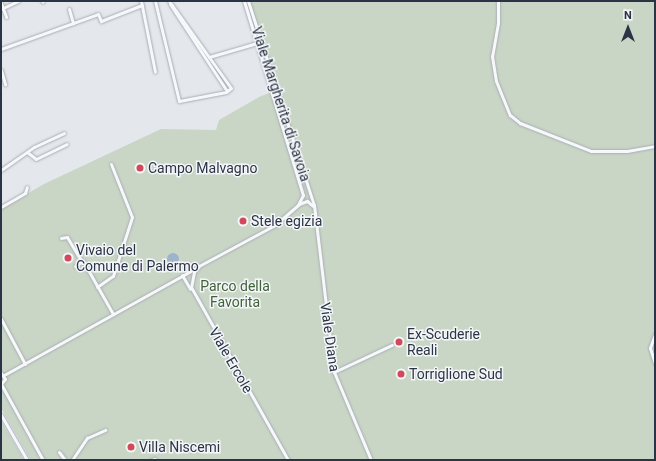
<!DOCTYPE html>
<style>
body{margin:0}
#map{position:relative;width:656px;height:461px;overflow:hidden;background:#e4e7ec;font-family:Roboto,sans-serif}
div>[style]{position:absolute}
.green>*{inset:0;background:#c9d6c5}
.water>*{inset:0;background:#9fb4cc}
.round{border-radius:50%}
.roads{filter:drop-shadow(0 0 1px #a9aeb7) drop-shadow(0 0 1px #a9aeb7)}
.minor>*{height:3px;margin:-1.5px;padding:0 1.5px;transform-origin:1.5px;border-radius:1.5px;background:#f7f8fa}
.dots>*{width:11px;height:11px;translate:-50% -50%;box-sizing:border-box;border:2px solid #f4f6f9;border-radius:50%}
span{translate:-50% -50%;white-space:nowrap;text-align:center;line-height:1.15;-webkit-text-stroke:3px #f4f6f9;paint-order:stroke}
.street-label{font-size:14px;color:#2b3445}
.poi-label{font-size:14px;color:#2b3445}
.left{translate:0 -50%;text-align:left}
.park-label{font-size:14px;color:#3f6138}
.frame{position:absolute;inset:0;border:2px solid #2b3445;pointer-events:none}
.north{position:absolute;left:608px;top:8px;width:40px;height:40px;-webkit-text-stroke:3px #f4f6f9;paint-order:stroke;rotate:0deg;font-size:11px;font-weight:700;line-height:16px;text-align:center;color:#2b3445}
.north::after{content:'';display:block;margin:auto;width:14px;height:18px;background:#2b3445;clip-path:polygon(50% 0,100% 100%,50% 72%,0 100%)}
</style>
<div id="map">
<div class="green">
<div style="clip-path:polygon(250px 1px,655px 1px,655px 460px,31px 460px,1px 408px,1px 209px,44px 184px,161px 129px,216px 130px,219px 120px,261px 96px,284px 88px,276px 88px)"></div>
<div style="clip-path:polygon(1px 421px,18px 450px,24px 460px,1px 460px)"></div>
</div>
<div class="water">
<div class="round" style="left:167px;top:253px;width:12px;height:12px"></div>
</div>
<div class="roads">
<div class="minor">
<div style="left:42px;top:1px;width:1px;rotate:45deg"></div>
<div style="left:141px;top:1px;width:72px;rotate:78.8deg"></div>
<div style="left:155px;top:1px;width:103px;rotate:76.5deg"></div>
<div style="left:179px;top:101px;width:48px;rotate:-10.8deg"></div>
<div style="left:226px;top:92px;width:6px;rotate:-39deg"></div>
<div style="left:231px;top:88px;width:107px;rotate:-125.5deg"></div>
<div style="left:244px;top:1px;width:203px;rotate:73.1deg"></div>
<div style="left:303px;top:195px;width:11px;rotate:117deg"></div>
<div style="left:298px;top:205px;width:30px;rotate:139deg"></div>
<div style="left:275px;top:225px;width:86px;rotate:151.7deg"></div>
<div style="left:199px;top:266px;width:8px;rotate:130deg"></div>
<div style="left:194px;top:272px;width:15px;rotate:101deg"></div>
<div style="left:191px;top:287px;width:198px;rotate:60.7deg"></div>
<div style="left:248px;top:1px;width:214px;rotate:72.1deg"></div>
<div style="left:314px;top:205px;width:168px;rotate:83.2deg"></div>
<div style="left:334px;top:372px;width:95px;rotate:67.2deg"></div>
<div style="left:498px;top:1px;width:22px;rotate:90deg"></div>
<div style="left:498px;top:23px;width:34px;rotate:100deg"></div>
<div style="left:492px;top:56px;width:25px;rotate:81deg"></div>
<div style="left:496px;top:81px;width:37px;rotate:68deg"></div>
<div style="left:510px;top:115px;width:13px;rotate:39deg"></div>
<div style="left:520px;top:123px;width:76px;rotate:21.5deg"></div>
<div style="left:591px;top:151px;width:36px"></div>
<div style="left:627px;top:151px;width:28px;rotate:-10deg"></div>
<div style="left:1px;top:3px;width:15px;rotate:70deg"></div>
<div style="left:170px;top:4px;width:104px;rotate:56.8deg"></div>
<div style="left:1px;top:9px;width:19px;rotate:-25deg"></div>
<div style="left:69px;top:9px;width:15px;rotate:74deg"></div>
<div style="left:1px;top:49px;width:103px;rotate:-19.8deg"></div>
<div style="left:98px;top:14px;width:8px;rotate:67deg"></div>
<div style="left:101px;top:21px;width:44px;rotate:-21.3deg"></div>
<div style="left:209px;top:57px;width:50px;rotate:-16.3deg"></div>
<div style="left:1px;top:70px;width:15px;rotate:74deg"></div>
<div style="left:27px;top:152px;width:11px;rotate:38deg"></div>
<div style="left:36px;top:159px;width:34px;rotate:-26deg"></div>
<div style="left:1px;top:170px;width:40px;rotate:-34.9deg"></div>
<div style="left:34px;top:147px;width:33px;rotate:-25deg"></div>
<div style="left:299px;top:204px;width:9px;rotate:-21deg"></div>
<div style="left:307px;top:201px;width:8px;rotate:40deg"></div>
<div style="left:1px;top:207px;width:28px;rotate:-30deg"></div>
<div style="left:25px;top:193px;width:6px;rotate:-72deg"></div>
<div style="left:61px;top:238px;width:6px;rotate:-9deg"></div>
<div style="left:67px;top:237px;width:27px;rotate:59deg"></div>
<div style="left:75px;top:266px;width:9px;rotate:-32deg"></div>
<div style="left:83px;top:261px;width:61px;rotate:60.5deg"></div>
<div style="left:182px;top:275px;width:16px;rotate:60deg"></div>
<div style="left:97px;top:287px;width:19px;rotate:-35deg"></div>
<div style="left:113px;top:276px;width:62px;rotate:-72.1deg"></div>
<div style="left:132px;top:217px;width:57px;rotate:-111.6deg"></div>
<div style="left:1px;top:319px;width:51px;rotate:61.9deg"></div>
<div style="left:655px;top:334px;width:15px;rotate:110deg"></div>
<div style="left:650px;top:348px;width:16px;rotate:72deg"></div>
<div style="left:334px;top:372px;width:64px;rotate:-25deg"></div>
<div style="left:1px;top:373px;width:7px;rotate:56deg"></div>
<div style="left:5px;top:379px;width:6px;rotate:129deg"></div>
<div style="left:4px;top:375px;width:220px;rotate:-29.1deg"></div>
<div style="left:1px;top:384px;width:87px;rotate:61.1deg"></div>
<div style="left:1px;top:415px;width:52px;rotate:60deg"></div>
<div style="left:59px;top:452px;width:10px;rotate:53deg"></div>
<div style="left:72px;top:460px;width:27px;rotate:-56deg"></div>
<div style="left:87px;top:438px;width:20px;rotate:-24deg"></div>
<div style="left:151px;top:460px;width:4px;rotate:-14deg"></div>
</div>
</div>
<div class="dots">
<div style="left:140px;top:168px;background:#d1495b"></div>
<div style="left:243px;top:221px;background:#d1495b"></div>
<div style="left:68px;top:258px;background:#d1495b"></div>
<div style="left:399px;top:342px;background:#d1495b"></div>
<div style="left:401px;top:374px;background:#d1495b"></div>
<div style="left:131px;top:447px;background:#d1495b"></div>
</div>
<div class="street-label">
<span style="left:281px;top:104px;rotate:72deg">Viale Margherita di Savoia</span>
<span style="left:330px;top:337px;rotate:82deg">Viale Diana</span>
<span style="left:231px;top:360px;rotate:60deg">Viale Ercole</span>
</div>
<div class="poi-label">
<span class="left" style="left:148px;top:168px">Campo Malvagno</span>
<span class="left" style="left:251px;top:221px">Stele egizia</span>
<span class="left" style="left:76px;top:258px">Vivaio del<br>Comune di Palermo</span>
<span class="left" style="left:407px;top:342px">Ex-Scuderie<br>Reali</span>
<span class="left" style="left:409px;top:374px">Torriglione Sud</span>
<span class="left" style="left:139px;top:447px">Villa Niscemi</span>
</div>
<div class="park-label">
<span style="left:235px;top:294px">Parco della<br>Favorita</span>
</div>
<div class="frame"></div>
<div class="north">N</div>
</div>
